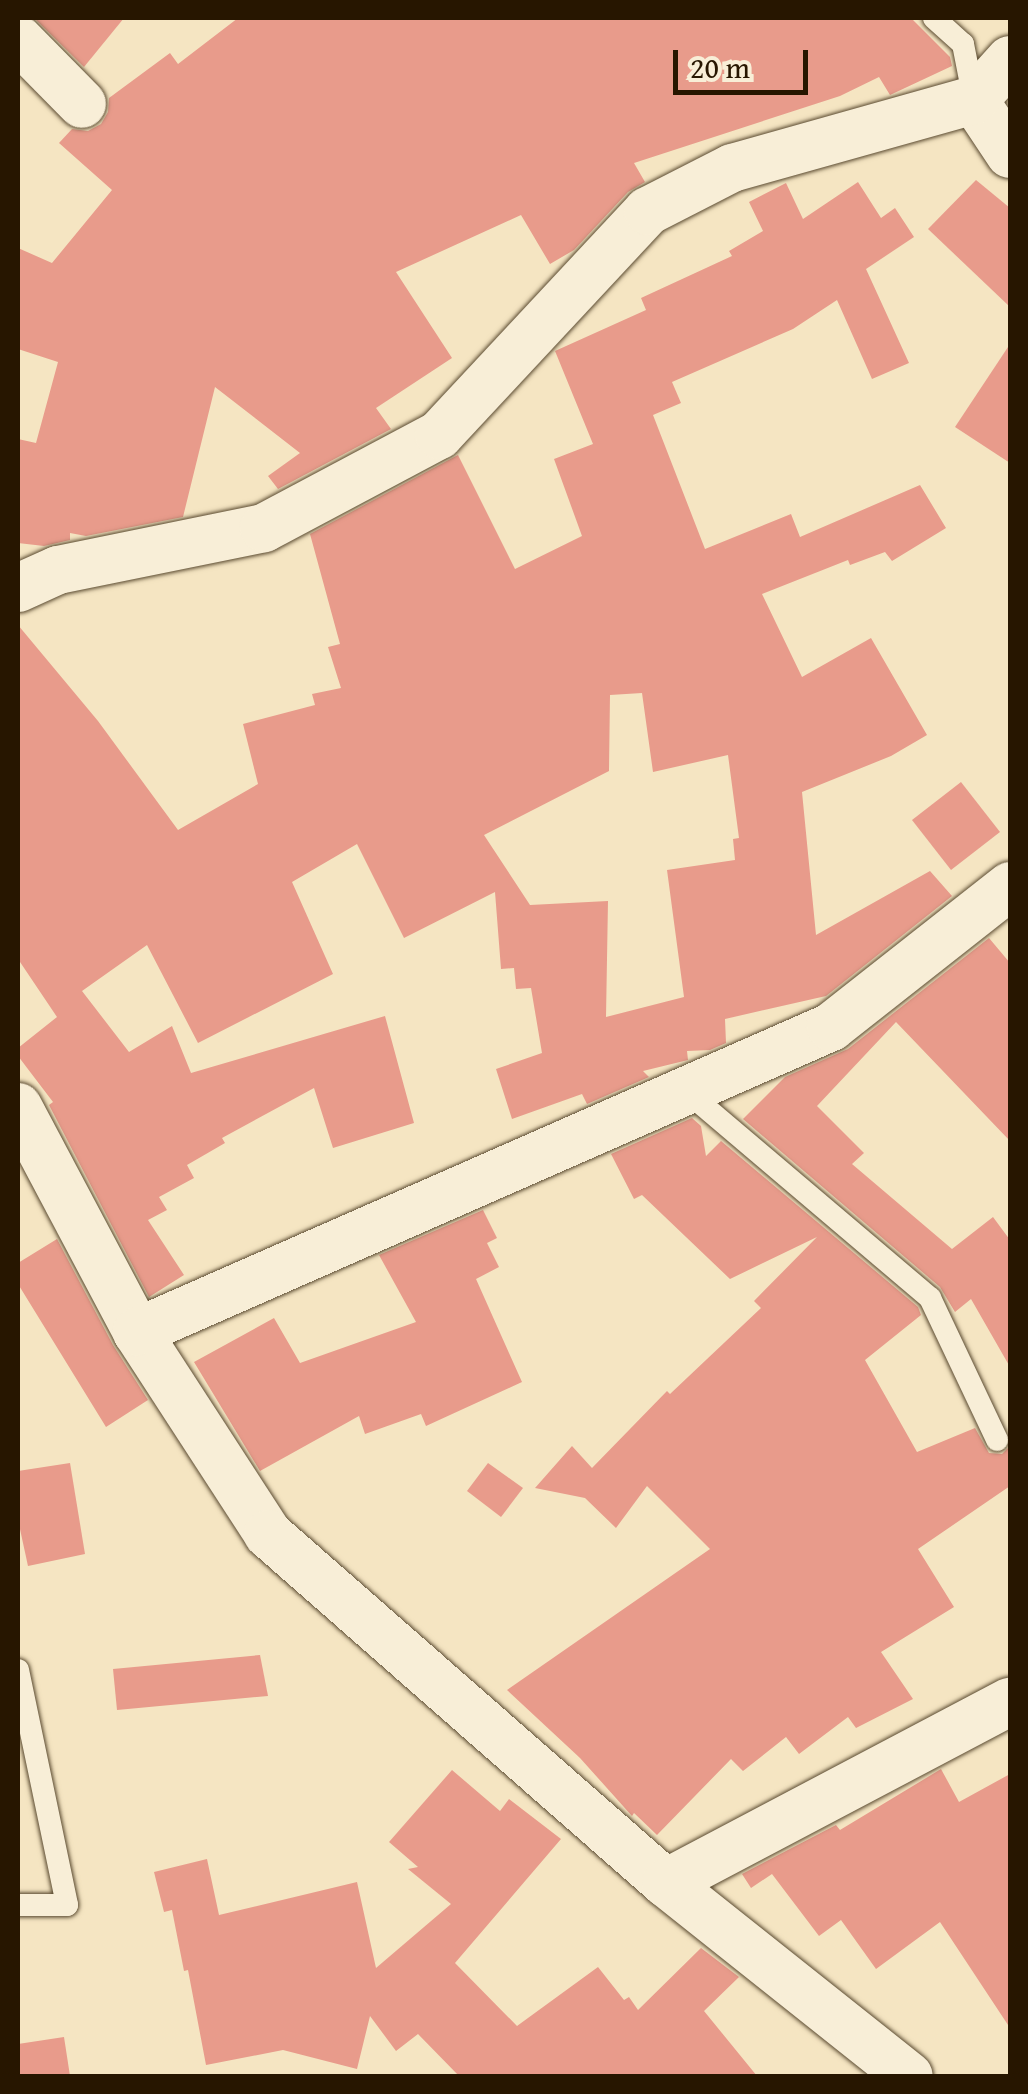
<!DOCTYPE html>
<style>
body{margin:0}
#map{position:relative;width:1028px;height:2094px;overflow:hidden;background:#f5e5c2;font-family:"Gentium Book Plus",serif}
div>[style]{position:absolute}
.building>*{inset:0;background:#e89b8b}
.roads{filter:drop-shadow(0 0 2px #5a4a30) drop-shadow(0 0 2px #5a4a30)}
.lane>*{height:22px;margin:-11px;padding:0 11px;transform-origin:11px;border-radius:11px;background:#f8eed7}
.street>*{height:48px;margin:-24px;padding:0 24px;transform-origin:24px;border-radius:24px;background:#f8eed7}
span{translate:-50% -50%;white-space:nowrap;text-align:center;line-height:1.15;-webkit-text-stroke:10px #f8eed7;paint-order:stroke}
.frame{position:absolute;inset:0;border:20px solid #271600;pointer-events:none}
.scale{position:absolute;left:673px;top:50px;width:135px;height:45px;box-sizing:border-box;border:5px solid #271600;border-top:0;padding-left:12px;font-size:30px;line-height:35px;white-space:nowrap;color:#271600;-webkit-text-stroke:8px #f8eed7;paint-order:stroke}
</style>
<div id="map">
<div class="building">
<div style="clip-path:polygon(34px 18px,124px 18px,84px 67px)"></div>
<div style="clip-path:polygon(238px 18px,911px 18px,950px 57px,952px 66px,890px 95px,879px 77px,840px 96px,634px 163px,645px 182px,628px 192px,574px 250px,550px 264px,521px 215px,396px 272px,452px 358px,376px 408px,391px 429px,278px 489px,268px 476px,300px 453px,215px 387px,183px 517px,86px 536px,70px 533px,70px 540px,44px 546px,18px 543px,18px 439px,36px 443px,58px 362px,18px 349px,18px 248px,52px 263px,112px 190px,59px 143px,72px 129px,88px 131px,101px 124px,108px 112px,109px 98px,170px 53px,178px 64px)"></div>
<div style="clip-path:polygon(976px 180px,1010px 208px,1010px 307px,928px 229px)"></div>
<div style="clip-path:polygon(evenodd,858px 182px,881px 218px,895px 208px,914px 237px,866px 269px,909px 363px,872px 379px,837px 300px,793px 329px,672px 382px,681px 403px,653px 415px,705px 549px,791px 514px,800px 537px,920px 485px,946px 528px,892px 561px,885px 552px,850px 565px,848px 560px,762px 594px,802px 677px,871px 638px,927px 735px,891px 756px,802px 792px,816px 935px,930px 871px,952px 896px,826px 996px,725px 1019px,726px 1043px,710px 1050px,687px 1051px,688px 1060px,643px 1071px,649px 1077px,587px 1104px,582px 1094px,512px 1119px,496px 1069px,542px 1053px,531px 988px,516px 989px,514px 968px,501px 969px,495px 892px,404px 938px,357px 844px,292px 882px,333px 974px,198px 1043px,147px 945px,82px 991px,129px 1052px,172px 1026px,191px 1073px,385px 1016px,414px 1123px,333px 1148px,314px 1088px,222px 1138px,225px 1143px,187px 1165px,194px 1178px,159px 1197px,167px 1210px,148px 1220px,184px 1275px,149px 1297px,49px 1105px,53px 1102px,18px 1056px,18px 1048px,57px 1017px,18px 959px,18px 625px,98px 721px,178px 830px,258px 784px,243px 724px,315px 705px,312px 694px,341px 688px,328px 647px,340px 644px,310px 534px,458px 455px,515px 569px,582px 536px,554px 459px,593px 444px,555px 351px,646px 310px,641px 298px,732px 256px,729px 251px,763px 231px,749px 202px,786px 183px,803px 219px,858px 182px,642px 693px,653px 772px,728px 755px,739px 838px,733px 839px,735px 860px,667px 870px,684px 997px,606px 1017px,608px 901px,530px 905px,484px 835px,609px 771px,610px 695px,642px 693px)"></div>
<div style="clip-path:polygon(1010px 344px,1010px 463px,955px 427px)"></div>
<div style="clip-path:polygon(961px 782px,1000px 832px,951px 870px,912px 820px)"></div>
<div style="clip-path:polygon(989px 938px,1010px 963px,1010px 1141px,896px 1022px,817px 1106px,864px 1153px,852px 1164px,952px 1249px,993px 1217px,1010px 1240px,1010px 1367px,971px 1299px,955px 1312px,940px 1287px,743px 1119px,785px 1077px,848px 1049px)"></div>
<div style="clip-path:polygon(692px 1118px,701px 1126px,706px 1156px,721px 1141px,918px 1307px,921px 1315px,865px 1360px,917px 1452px,975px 1428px,989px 1453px,1002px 1454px,1010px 1446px,1010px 1486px,918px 1549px,954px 1607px,881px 1652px,913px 1699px,856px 1728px,848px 1717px,799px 1754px,786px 1737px,743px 1771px,731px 1759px,657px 1835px,634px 1813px,632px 1816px,580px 1758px,507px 1690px,710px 1549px,647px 1486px,616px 1528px,585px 1498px,535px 1488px,572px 1446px,592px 1468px,667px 1391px,670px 1394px,761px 1308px,754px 1301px,817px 1237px,730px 1279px,642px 1195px,634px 1199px,611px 1154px)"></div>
<div style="clip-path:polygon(483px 1210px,497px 1238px,487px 1243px,499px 1267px,476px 1279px,522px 1382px,426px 1426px,421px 1414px,365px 1434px,359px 1416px,260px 1471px,194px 1362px,274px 1318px,300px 1363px,416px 1322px,379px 1255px)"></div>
<div style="clip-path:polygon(57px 1239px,113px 1345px,148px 1400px,106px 1427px,18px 1284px,18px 1263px)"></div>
<div style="clip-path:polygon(70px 1463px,85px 1554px,28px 1566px,18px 1520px,18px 1471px)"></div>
<div style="clip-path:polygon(488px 1463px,523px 1488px,501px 1517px,467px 1491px)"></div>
<div style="clip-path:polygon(260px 1655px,268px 1696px,117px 1710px,113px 1669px)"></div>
<div style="clip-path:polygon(941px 1769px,959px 1802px,1010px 1774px,1010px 2028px,940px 1922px,876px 1969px,841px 1920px,819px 1936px,772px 1874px,751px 1888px,742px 1874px,836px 1825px,840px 1830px)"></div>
<div style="clip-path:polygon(452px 1770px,500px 1811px,509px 1799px,561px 1839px,455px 1963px,517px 2026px,598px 1967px,624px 2000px,629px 1997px,638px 2010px,701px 1948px,739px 1977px,704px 2011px,757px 2076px,459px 2076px,418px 2034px,396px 2051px,370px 2016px,357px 2069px,283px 2050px,206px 2065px,188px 1970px,184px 1971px,172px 1910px,164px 1912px,154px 1872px,207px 1859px,219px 1915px,357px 1882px,376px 1968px,451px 1904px,408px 1869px,418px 1867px,389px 1842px)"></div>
<div style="clip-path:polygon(64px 2037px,70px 2076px,18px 2076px,18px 2044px)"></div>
</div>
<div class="roads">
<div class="lane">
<div style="left:934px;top:18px;width:39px;rotate:42deg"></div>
<div style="left:963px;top:44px;width:57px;rotate:78.9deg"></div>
<div style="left:686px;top:1091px;width:320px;rotate:40.3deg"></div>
<div style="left:930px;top:1298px;width:157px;rotate:64.7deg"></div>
<div style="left:18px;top:1670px;width:240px;rotate:78.2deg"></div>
<div style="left:67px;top:1905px;width:49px;rotate:180deg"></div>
</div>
<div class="street">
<div style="left:18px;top:39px;width:91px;rotate:45.4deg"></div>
<div style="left:974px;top:100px;width:65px;rotate:56.3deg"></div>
<div style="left:18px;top:588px;width:44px;rotate:-24.2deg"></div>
<div style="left:58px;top:570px;width:210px;rotate:-11.5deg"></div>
<div style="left:264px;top:528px;width:198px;rotate:-28deg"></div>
<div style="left:439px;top:435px;width:306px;rotate:-47deg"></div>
<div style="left:648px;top:211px;width:94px;rotate:-27.1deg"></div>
<div style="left:732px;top:168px;width:251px;rotate:-15.7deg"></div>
<div style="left:974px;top:100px;width:54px;rotate:-48deg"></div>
<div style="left:18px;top:1107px;width:255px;rotate:62.1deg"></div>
<div style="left:137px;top:1332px;width:241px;rotate:57deg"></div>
<div style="left:268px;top:1534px;width:529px;rotate:41.25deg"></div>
<div style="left:666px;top:1883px;width:310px;rotate:38.5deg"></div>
<div style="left:137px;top:1332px;width:758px;rotate:-23.72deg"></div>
<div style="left:831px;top:1027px;width:228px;rotate:-38.2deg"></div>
<div style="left:666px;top:1883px;width:389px;rotate:-27.8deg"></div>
</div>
</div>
<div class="frame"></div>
<div class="scale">20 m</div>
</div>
